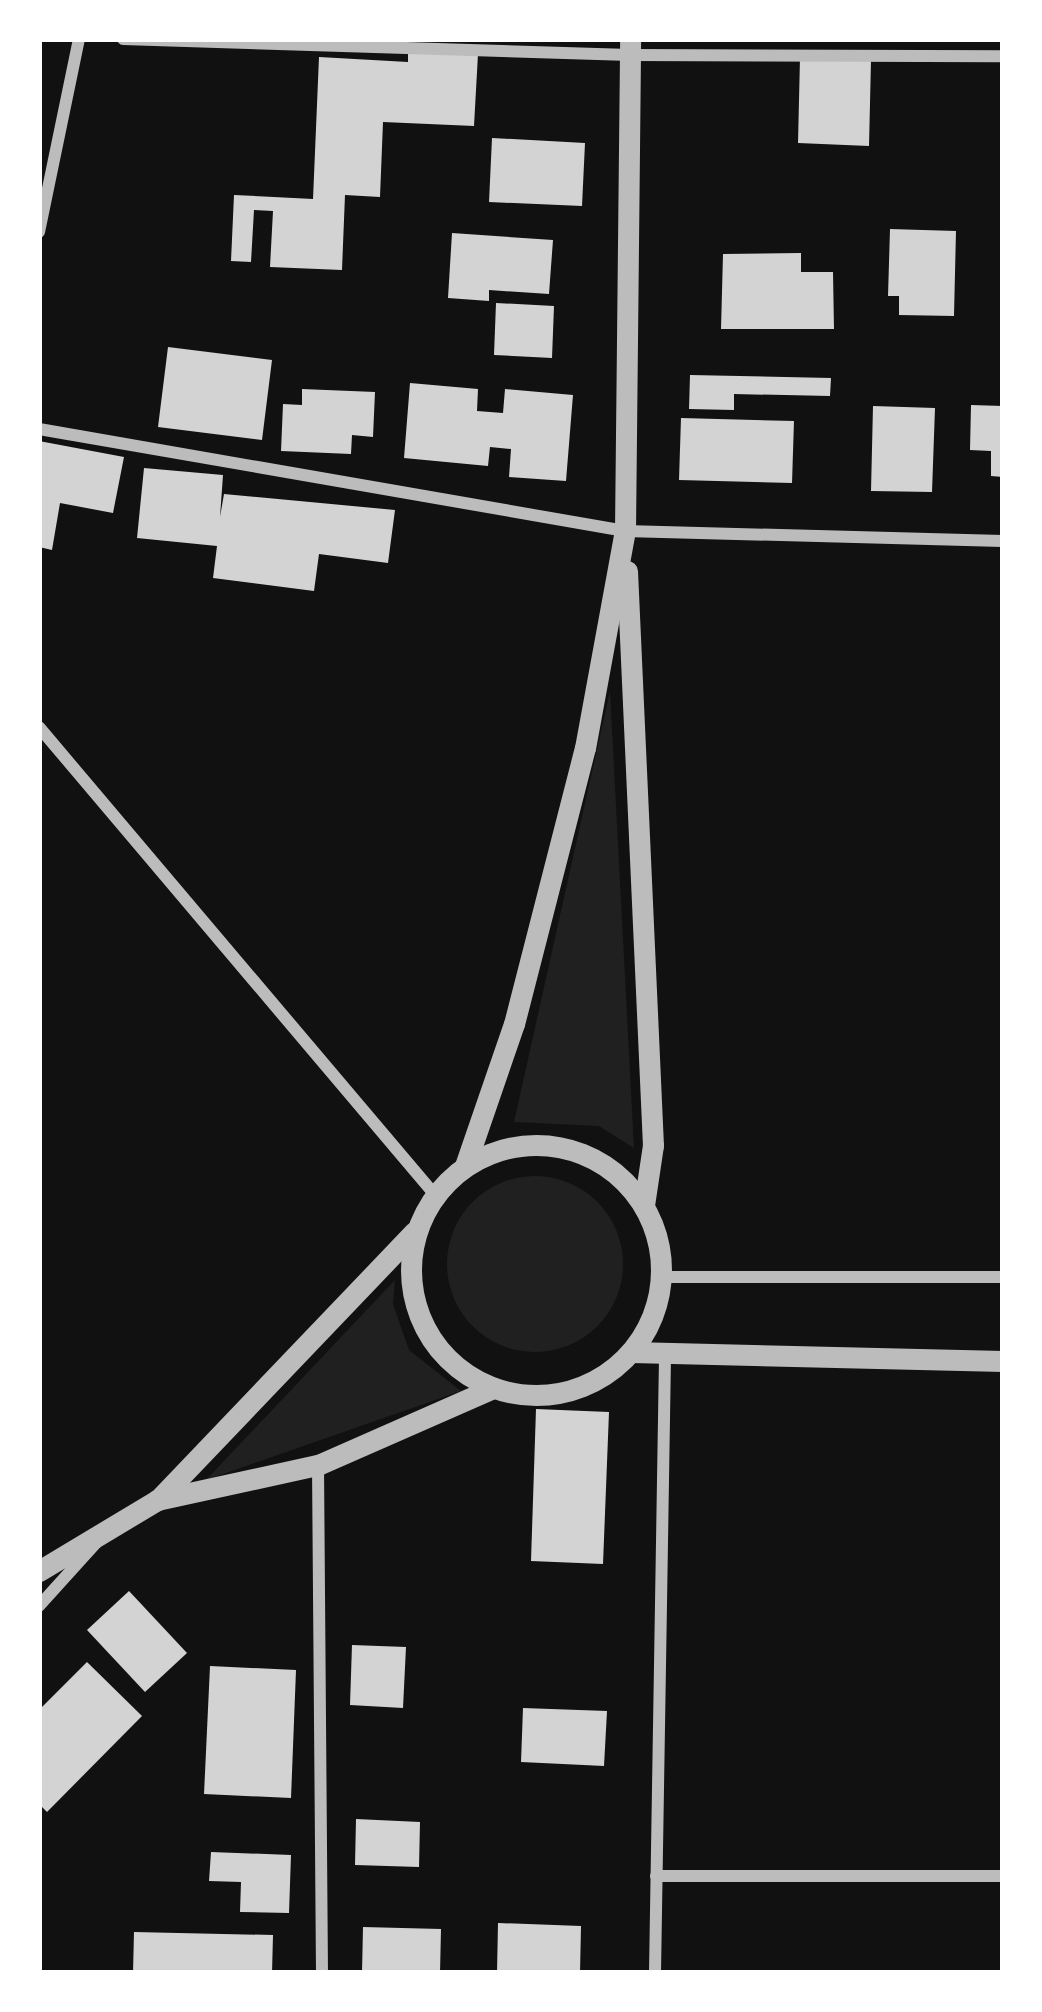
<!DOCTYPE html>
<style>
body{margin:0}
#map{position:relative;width:1042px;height:2012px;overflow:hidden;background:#111;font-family:"PT Sans",sans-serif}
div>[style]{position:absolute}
.green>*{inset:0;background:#202020}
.round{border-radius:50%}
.building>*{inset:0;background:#d3d3d3}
.minor>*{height:12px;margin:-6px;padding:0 6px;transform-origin:6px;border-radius:6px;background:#bcbcbc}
.tertiary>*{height:21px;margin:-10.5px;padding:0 10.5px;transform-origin:10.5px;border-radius:10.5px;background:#bcbcbc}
.tertiary>.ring{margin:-10.5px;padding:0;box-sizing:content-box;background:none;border:21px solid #bcbcbc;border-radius:50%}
span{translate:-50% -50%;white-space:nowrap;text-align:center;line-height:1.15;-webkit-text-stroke:9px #fff;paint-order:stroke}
.frame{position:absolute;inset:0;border:42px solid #fff;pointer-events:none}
</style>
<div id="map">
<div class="green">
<div style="clip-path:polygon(610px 691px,634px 1148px,599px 1126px,514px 1122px)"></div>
<div class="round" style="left:447px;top:1176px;width:176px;height:176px"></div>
<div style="clip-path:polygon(395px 1280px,393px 1304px,409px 1350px,461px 1391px,206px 1480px)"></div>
</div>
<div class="building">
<div style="clip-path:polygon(408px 51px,478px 54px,474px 126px,383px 122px,380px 197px,345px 195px,342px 270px,270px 267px,273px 211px,254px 210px,251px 262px,231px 261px,234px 195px,313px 199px,319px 57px,408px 62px)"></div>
<div style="clip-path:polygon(800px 58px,871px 60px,869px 146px,798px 143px)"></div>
<div style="clip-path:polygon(492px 138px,585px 143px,582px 206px,489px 202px)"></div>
<div style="clip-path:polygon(890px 229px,956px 231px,954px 316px,899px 315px,899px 296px,888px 296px)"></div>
<div style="clip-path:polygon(452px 233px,553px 240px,549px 294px,489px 290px,489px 301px,448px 298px)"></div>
<div style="clip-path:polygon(801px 253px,801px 272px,833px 272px,834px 329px,721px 329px,723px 254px)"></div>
<div style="clip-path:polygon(496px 303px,554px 306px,552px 358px,494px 355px)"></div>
<div style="clip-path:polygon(168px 347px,272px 360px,262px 440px,158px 427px)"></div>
<div style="clip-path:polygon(690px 375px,831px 378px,830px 396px,734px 394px,734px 410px,689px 409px)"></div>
<div style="clip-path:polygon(410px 383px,478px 389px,477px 411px,503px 413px,505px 389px,573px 395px,566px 481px,509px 477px,511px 449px,490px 447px,488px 466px,404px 458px)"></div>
<div style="clip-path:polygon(302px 389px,375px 392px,373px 437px,352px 435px,351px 454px,281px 451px,283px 404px,302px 405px)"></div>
<div style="clip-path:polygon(971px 405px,1003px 406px,1003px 477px,991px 476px,991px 451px,970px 450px)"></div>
<div style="clip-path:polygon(873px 406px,935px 408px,932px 492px,871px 491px)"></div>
<div style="clip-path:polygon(681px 418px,794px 421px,792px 483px,679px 480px)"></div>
<div style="clip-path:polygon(39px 441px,124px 457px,113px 513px,60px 503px,52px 550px,39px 547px)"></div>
<div style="clip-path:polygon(144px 468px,223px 475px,220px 517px,224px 494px,395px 510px,388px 563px,319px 554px,314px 591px,213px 578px,217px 546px,137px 538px)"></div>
<div style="clip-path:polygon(536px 1409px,609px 1412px,603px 1564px,531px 1561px)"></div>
<div style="clip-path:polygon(129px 1591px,187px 1653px,145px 1692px,87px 1630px)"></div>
<div style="clip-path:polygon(352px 1645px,406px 1647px,403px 1708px,350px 1705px)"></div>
<div style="clip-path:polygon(87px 1662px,142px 1716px,47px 1812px,39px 1804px,39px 1710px)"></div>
<div style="clip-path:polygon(210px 1666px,296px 1670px,291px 1798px,204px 1794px)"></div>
<div style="clip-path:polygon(523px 1708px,607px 1711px,604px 1766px,521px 1762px)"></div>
<div style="clip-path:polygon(356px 1819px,420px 1822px,419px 1867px,355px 1865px)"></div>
<div style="clip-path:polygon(211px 1852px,291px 1855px,289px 1913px,240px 1912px,241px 1882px,209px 1881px)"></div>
<div style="clip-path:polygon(498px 1923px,581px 1926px,580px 1973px,497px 1973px)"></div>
<div style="clip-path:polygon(363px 1927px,441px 1929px,440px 1973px,362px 1973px)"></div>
<div style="clip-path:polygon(134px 1932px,273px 1935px,272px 1973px,133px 1973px)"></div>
</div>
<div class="minor">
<div style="left:123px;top:39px;width:507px;rotate:1.81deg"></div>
<div style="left:630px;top:55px;width:373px;rotate:0.2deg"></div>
<div style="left:39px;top:232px;width:197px;rotate:-78.3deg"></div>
<div style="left:39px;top:429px;width:595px;rotate:9.87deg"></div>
<div style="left:625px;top:531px;width:378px;rotate:1.5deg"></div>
<div style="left:39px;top:727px;width:613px;rotate:49.76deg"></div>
<div style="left:661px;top:1277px;width:342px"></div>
<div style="left:318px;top:1465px;width:508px;rotate:89.55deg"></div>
<div style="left:39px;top:1606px;width:85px;rotate:-47.9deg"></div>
<div style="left:656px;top:1876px;width:347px"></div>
<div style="left:655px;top:1973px;width:614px;rotate:-89.07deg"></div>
</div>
<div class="tertiary">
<div style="left:627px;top:571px;width:575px;rotate:87.41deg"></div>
<div style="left:653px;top:1145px;width:61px;rotate:98.5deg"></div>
<div class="ring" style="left:411px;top:1145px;width:229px;height:229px"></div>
<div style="left:465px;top:1166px;width:150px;rotate:-71deg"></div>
<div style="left:514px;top:1024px;width:285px;rotate:-75.6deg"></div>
<div style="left:585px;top:748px;width:221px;rotate:-79.6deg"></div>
<div style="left:625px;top:531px;width:492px;rotate:-89.4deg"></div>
<div style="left:631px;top:1352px;width:372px;rotate:1.4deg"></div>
<div style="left:158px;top:1500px;width:371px;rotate:-46.3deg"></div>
<div style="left:39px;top:1571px;width:138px;rotate:-31deg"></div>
<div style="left:157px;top:1500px;width:165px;rotate:-12.3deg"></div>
<div style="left:318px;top:1465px;width:191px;rotate:-23.7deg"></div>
</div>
<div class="frame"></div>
</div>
